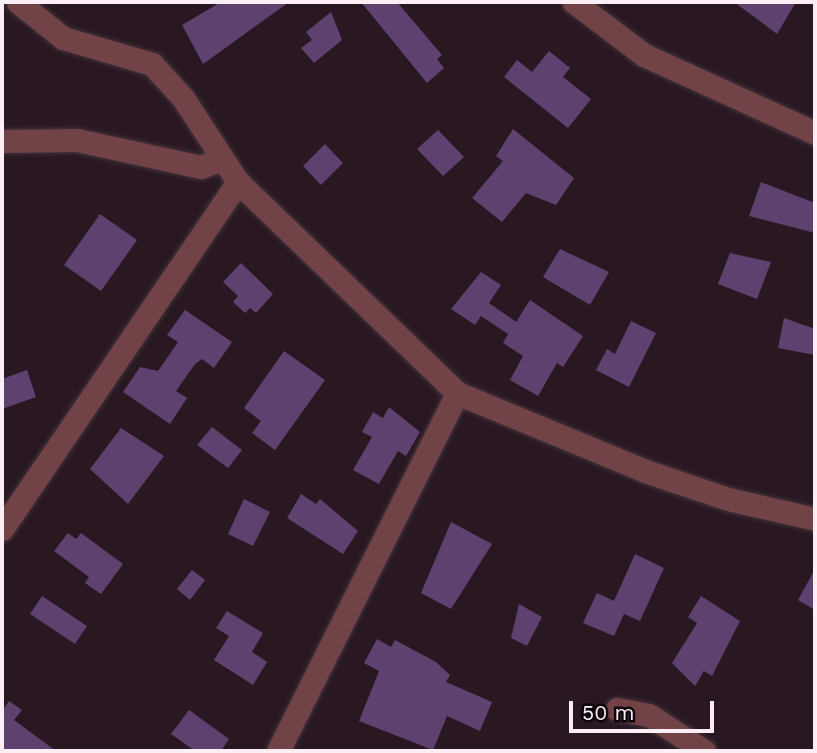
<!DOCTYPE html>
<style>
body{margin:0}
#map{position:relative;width:817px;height:753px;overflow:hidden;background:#291822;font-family:"Work Sans",sans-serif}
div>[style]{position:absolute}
.building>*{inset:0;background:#5f4170}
.roads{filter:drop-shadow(0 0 2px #42323b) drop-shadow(0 0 2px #42323b)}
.street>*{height:23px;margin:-11.5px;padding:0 11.5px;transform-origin:11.5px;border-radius:11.5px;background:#714347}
span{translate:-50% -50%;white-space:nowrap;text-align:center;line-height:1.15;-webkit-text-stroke:5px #0d060a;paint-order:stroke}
.frame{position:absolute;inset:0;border:4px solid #fbeef5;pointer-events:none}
.scale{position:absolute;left:569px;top:701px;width:145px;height:32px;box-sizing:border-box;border:4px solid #fbeef5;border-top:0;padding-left:9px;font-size:21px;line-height:24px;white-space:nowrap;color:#fbeef5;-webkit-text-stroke:5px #0d060a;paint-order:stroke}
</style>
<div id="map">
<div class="building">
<div style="clip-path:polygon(221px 2px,289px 2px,203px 64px,182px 25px)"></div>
<div style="clip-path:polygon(361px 2px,397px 2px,442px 55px,437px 59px,444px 68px,427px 83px)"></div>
<div style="clip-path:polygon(734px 2px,796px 2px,777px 34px)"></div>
<div style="clip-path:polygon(331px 12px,342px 40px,314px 63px,301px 48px,312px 40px,306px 32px)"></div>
<div style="clip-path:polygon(549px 51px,570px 68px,563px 77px,591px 99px,568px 128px,504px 77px,517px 60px,532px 72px)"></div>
<div style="clip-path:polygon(513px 129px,574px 178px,556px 205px,526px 193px,502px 222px,472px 198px,503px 161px,496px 156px)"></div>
<div style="clip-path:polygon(438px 130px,464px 157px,443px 176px,417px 149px)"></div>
<div style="clip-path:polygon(325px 144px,343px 163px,321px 185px,303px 166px)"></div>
<div style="clip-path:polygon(761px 182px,815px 203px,815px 233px,749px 216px)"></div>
<div style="clip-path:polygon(100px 214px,137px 240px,101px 291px,64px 265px)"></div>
<div style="clip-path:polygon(560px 249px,609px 272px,590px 305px,543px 277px)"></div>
<div style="clip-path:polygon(730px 253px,771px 262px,757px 299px,718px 284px)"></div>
<div style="clip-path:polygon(241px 263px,273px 294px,256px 313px,250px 308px,245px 313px,233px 302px,238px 296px,223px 282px)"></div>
<div style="clip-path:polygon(481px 272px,501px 285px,489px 303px,516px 322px,530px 300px,583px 336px,563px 367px,557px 363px,538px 396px,510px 380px,523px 356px,503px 343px,508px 334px,481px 316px,475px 325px,451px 309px)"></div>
<div style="clip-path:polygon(185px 310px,232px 342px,214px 368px,202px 359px,195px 364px,176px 391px,187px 398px,170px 424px,123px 392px,140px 367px,158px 371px,178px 342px,167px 335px)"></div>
<div style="clip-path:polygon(784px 318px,815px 329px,815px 355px,778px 348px)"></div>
<div style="clip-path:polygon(631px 321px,656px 333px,629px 387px,596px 370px,607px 349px,615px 354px)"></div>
<div style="clip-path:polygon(284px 351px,325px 380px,275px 450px,252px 433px,261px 421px,244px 408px)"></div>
<div style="clip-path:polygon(27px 370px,36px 397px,2px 409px,2px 379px)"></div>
<div style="clip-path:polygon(389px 407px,420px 432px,406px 456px,398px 451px,379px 484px,353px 470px,372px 437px,362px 432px,373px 412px,383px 418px)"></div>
<div style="clip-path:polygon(212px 427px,242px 450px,228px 468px,197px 445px)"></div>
<div style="clip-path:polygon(121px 428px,164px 456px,128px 504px,90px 469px)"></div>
<div style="clip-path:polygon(301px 494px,316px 504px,320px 499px,358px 531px,343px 554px,287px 518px)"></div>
<div style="clip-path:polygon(244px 499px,270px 512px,253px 546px,228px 534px)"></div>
<div style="clip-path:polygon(451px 522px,492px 544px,451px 609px,421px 593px)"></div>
<div style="clip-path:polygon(68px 533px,76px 539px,81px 533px,123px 564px,101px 594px,85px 583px,89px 577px,54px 551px)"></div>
<div style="clip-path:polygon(635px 554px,664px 568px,640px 621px,624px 614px,614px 636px,583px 623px,597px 593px,614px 601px)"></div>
<div style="clip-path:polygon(815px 569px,815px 610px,798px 600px)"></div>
<div style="clip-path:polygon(192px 570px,205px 580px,190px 600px,177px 589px)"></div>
<div style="clip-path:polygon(42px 596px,87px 626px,75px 644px,30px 614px)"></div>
<div style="clip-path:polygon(701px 596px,740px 621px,712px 676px,704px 671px,695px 686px,672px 663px,697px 623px,688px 617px)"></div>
<div style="clip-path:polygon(519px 604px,542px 617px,527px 646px,511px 638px)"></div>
<div style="clip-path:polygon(227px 611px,263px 633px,252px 652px,267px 662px,253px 685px,214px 660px,229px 636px,216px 628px)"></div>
<div style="clip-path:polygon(377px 639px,391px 647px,395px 640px,436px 662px,450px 675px,446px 682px,492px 702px,480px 731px,447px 716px,433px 750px,359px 721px,379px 671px,364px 663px)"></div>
<div style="clip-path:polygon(9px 701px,22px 710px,14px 720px,56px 751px,2px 751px,2px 711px)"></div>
<div style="clip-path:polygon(189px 710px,229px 739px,221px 751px,195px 751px,171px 734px)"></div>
</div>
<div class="roads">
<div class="street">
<div style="left:18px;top:2px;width:58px;rotate:38.7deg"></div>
<div style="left:63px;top:38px;width:93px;rotate:16.3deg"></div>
<div style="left:152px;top:64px;width:46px;rotate:47.6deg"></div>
<div style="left:183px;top:98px;width:100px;rotate:56.8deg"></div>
<div style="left:238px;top:182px;width:304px;rotate:43.9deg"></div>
<div style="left:457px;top:393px;width:204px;rotate:22.5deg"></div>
<div style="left:645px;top:471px;width:88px;rotate:18.6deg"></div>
<div style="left:728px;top:499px;width:89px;rotate:12.9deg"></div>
<div style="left:574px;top:2px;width:88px;rotate:37.1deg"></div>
<div style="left:644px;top:55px;width:188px;rotate:24.5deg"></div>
<div style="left:2px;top:141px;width:75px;rotate:-0.8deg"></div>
<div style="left:77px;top:140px;width:127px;rotate:12.3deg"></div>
<div style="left:201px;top:167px;width:22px;rotate:-22deg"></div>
<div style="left:2px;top:529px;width:420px;rotate:-55.8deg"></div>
<div style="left:617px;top:709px;width:33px;rotate:11deg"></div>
<div style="left:649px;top:715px;width:66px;rotate:33.2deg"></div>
<div style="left:278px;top:751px;width:400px;rotate:-63.4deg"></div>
</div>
</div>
<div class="frame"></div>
<div class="scale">50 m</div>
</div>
